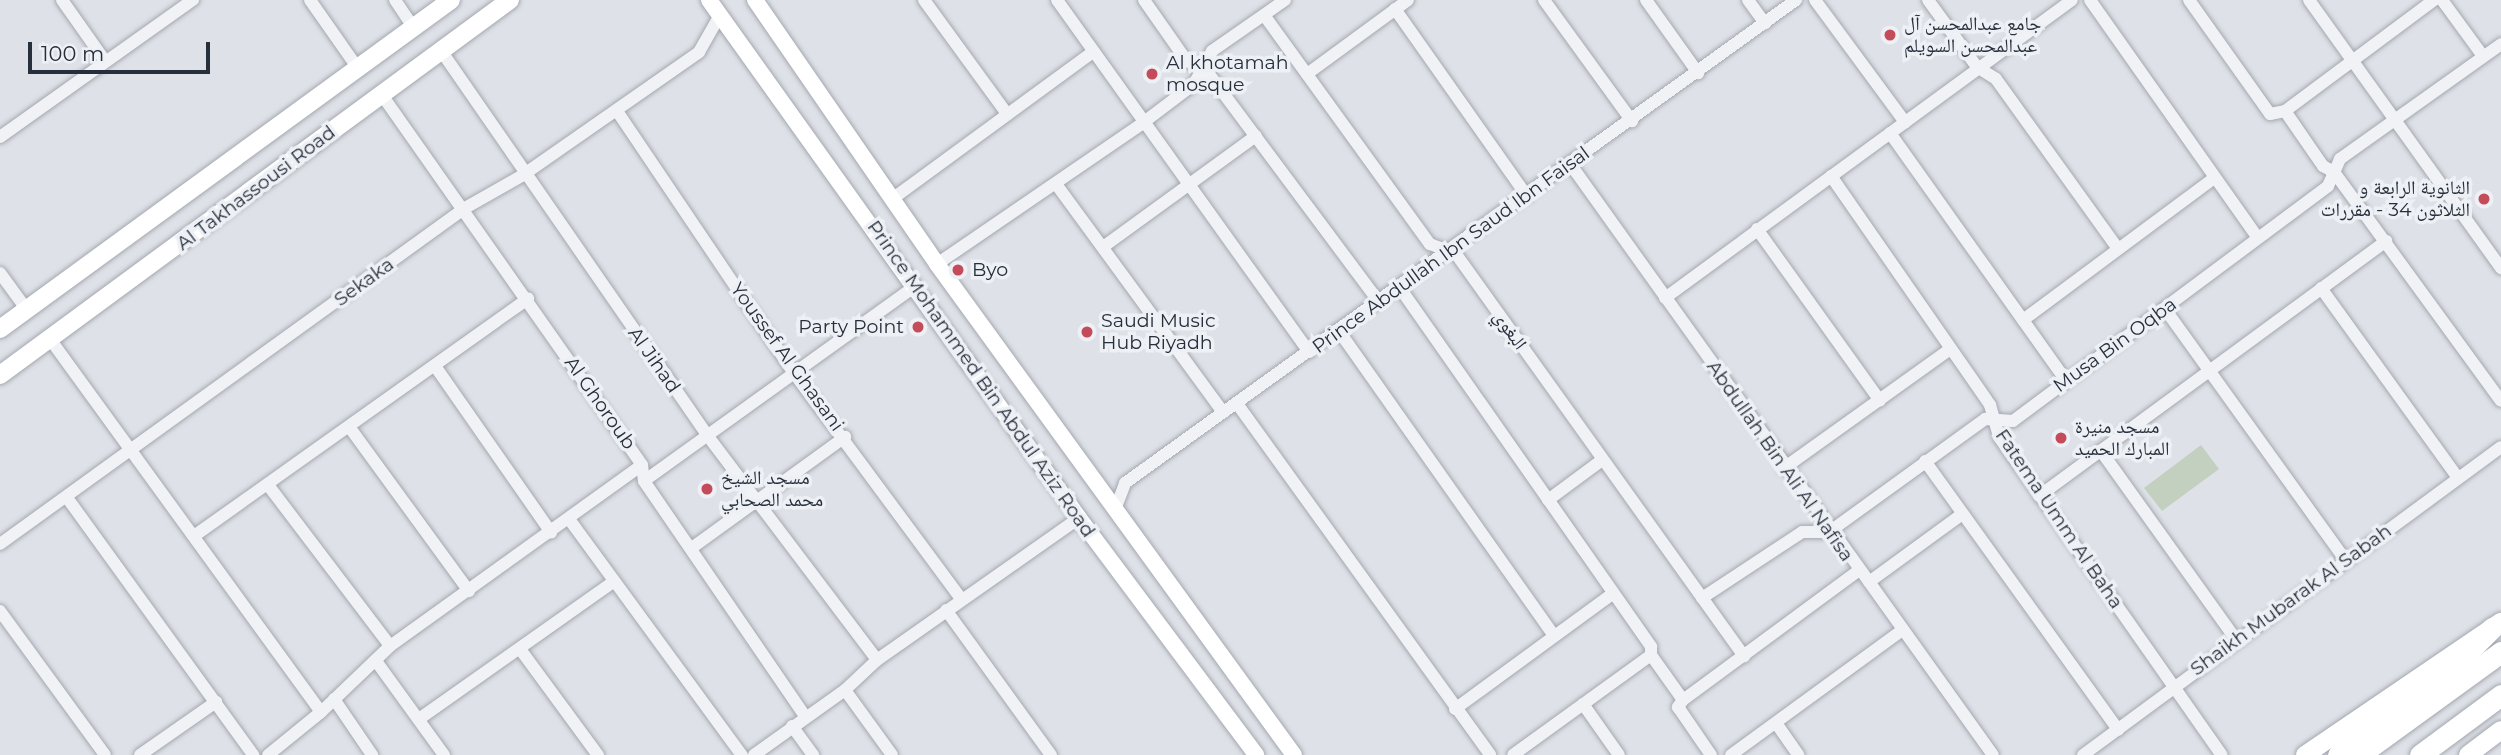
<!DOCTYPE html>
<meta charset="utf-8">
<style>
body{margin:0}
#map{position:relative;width:2501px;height:755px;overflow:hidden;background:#dee1e7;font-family:Montserrat,"Noto Naskh Arabic",sans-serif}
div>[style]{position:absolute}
.green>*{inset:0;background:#c3d0c0}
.roads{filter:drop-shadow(0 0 2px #a4a8b0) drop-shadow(0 0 2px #a4a8b0)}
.street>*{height:12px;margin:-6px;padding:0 6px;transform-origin:6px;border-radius:6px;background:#f1f2f5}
.secondary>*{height:16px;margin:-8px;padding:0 8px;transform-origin:8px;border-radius:8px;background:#fff}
.primary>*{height:18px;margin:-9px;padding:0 9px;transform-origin:9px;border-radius:9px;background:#fff}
.highway>*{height:21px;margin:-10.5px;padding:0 10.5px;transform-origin:10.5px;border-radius:10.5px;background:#fff}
.dots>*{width:19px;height:19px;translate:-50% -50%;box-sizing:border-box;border:4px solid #edf0f4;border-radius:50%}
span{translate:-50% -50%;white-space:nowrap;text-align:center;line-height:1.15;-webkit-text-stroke:7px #edf0f4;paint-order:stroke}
.poi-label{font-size:19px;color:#282f3c}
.left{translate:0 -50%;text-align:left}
.right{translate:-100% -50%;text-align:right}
.street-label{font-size:19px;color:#282f3c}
.scale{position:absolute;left:28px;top:42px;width:182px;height:32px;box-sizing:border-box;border:4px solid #282f3c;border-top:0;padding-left:9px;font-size:21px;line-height:24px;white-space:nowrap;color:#282f3c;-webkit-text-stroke:5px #edf0f4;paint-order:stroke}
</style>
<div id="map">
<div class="green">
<div style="clip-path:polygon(2201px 445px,2219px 469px,2162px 511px,2144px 488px)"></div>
</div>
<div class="roads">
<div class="street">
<div style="left:62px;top:0;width:75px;rotate:54.8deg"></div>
<div style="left:310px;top:0;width:82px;rotate:55deg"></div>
<div style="left:395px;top:0;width:32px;rotate:56deg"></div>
<div style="left:924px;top:0;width:141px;rotate:53.9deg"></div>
<div style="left:1057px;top:0;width:433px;rotate:54.4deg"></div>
<div style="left:1144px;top:0;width:73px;rotate:55deg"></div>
<div style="left:1186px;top:60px;width:27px;rotate:31deg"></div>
<div style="left:1209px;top:74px;width:284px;rotate:53.3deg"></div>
<div style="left:1544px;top:0;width:150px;rotate:54deg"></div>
<div style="left:1646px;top:0;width:90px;rotate:54.5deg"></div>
<div style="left:1748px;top:0;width:29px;rotate:54deg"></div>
<div style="left:1815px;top:0;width:152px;rotate:53.6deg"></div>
<div style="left:1928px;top:0;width:83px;rotate:53.8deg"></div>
<div style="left:1977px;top:67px;width:22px;rotate:32deg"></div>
<div style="left:1996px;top:79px;width:209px;rotate:54.3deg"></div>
<div style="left:2090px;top:0;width:291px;rotate:54.8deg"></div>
<div style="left:2189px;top:0;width:140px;rotate:54.6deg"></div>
<div style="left:2270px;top:114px;width:15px;rotate:-11deg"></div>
<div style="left:2285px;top:111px;width:67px;rotate:55.4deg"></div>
<div style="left:2323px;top:166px;width:13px;rotate:29deg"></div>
<div style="left:2334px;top:172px;width:283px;rotate:53.9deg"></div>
<div style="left:2309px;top:0;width:330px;rotate:54.4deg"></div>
<div style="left:2442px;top:0;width:69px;rotate:53.8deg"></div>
<div style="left:1395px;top:9px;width:229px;rotate:54.8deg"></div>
<div style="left:1264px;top:15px;width:283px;rotate:54.1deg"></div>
<div style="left:1430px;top:244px;width:28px;rotate:21deg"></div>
<div style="left:1456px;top:254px;width:495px;rotate:54.4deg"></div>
<div style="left:442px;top:52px;width:466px;rotate:55.3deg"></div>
<div style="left:707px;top:435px;width:282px;rotate:52.9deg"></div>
<div style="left:1307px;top:74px;width:125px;rotate:-36.2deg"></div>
<div style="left:382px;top:95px;width:452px;rotate:54.9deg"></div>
<div style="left:642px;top:465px;width:16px;rotate:83deg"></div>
<div style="left:644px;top:481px;width:285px;rotate:55.6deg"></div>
<div style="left:617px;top:111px;width:316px;rotate:56deg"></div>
<div style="left:794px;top:373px;width:281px;rotate:53.5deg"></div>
<div style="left:2285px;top:111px;width:186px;rotate:-36.7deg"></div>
<div style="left:1890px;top:133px;width:304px;rotate:54.6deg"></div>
<div style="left:0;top:137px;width:237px;rotate:-35.4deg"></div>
<div style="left:1571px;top:165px;width:725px;rotate:54.43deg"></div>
<div style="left:1831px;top:176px;width:279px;rotate:55.2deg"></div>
<div style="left:1990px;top:405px;width:33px;rotate:74deg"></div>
<div style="left:1999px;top:437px;width:388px;rotate:55deg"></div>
<div style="left:1056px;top:184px;width:283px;rotate:53.8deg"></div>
<div style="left:892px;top:199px;width:249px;rotate:-36.2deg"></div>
<div style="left:1757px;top:229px;width:211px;rotate:54.4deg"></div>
<div style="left:1103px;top:247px;width:189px;rotate:-36deg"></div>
<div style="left:937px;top:264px;width:251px;rotate:-34.4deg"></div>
<div style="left:1144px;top:122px;width:63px;rotate:-37.2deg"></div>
<div style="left:1194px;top:84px;width:38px;rotate:-61deg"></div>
<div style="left:1212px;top:51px;width:89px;rotate:-34.9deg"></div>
<div style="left:0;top:273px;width:46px;rotate:53.9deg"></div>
<div style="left:1400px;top:288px;width:438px;rotate:55deg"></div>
<div style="left:1651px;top:647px;width:8px;rotate:90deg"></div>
<div style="left:1651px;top:655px;width:170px;rotate:144.1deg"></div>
<div style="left:2321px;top:288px;width:234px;rotate:54.2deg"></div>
<div style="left:1665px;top:298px;width:504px;rotate:-36.21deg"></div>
<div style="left:2165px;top:309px;width:310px;rotate:54.3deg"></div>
<div style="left:2023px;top:320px;width:238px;rotate:-36.6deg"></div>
<div style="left:1339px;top:331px;width:373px;rotate:54.8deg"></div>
<div style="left:50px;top:339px;width:461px;rotate:54deg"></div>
<div style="left:321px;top:712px;width:68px;rotate:140.9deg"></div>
<div style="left:435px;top:366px;width:203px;rotate:55.1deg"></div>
<div style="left:1238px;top:405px;width:431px;rotate:54.2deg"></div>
<div style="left:350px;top:428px;width:202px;rotate:53.9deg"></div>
<div style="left:2101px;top:451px;width:234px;rotate:54.4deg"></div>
<div style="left:1925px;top:461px;width:331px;rotate:54.3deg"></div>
<div style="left:1784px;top:468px;width:203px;rotate:-35.6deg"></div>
<div style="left:644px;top:481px;width:334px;rotate:-35.7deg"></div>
<div style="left:268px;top:485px;width:202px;rotate:52.8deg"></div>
<div style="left:2039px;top:496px;width:431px;rotate:-36.3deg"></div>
<div style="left:68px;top:499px;width:316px;rotate:54.1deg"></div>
<div style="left:1548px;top:500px;width:67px;rotate:-36.5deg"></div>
<div style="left:1116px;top:507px;width:26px;rotate:-69deg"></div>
<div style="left:1125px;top:483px;width:827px;rotate:-35.75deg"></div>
<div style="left:569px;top:519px;width:293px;rotate:53.8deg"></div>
<div style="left:194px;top:536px;width:410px;rotate:-35.4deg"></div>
<div style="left:0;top:544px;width:574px;rotate:-35.85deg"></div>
<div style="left:465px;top:208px;width:67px;rotate:-29.6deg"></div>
<div style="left:523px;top:175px;width:215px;rotate:-34.9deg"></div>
<div style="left:699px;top:52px;width:43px;rotate:-60.4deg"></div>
<div style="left:693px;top:547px;width:188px;rotate:-35.9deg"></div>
<div style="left:1869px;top:582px;width:114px;rotate:-36.1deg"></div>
<div style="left:1702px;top:598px;width:120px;rotate:-33.4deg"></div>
<div style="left:1802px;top:532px;width:27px"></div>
<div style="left:1829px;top:532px;width:193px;rotate:-35.9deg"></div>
<div style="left:1985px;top:419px;width:28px;rotate:4deg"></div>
<div style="left:2013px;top:421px;width:393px;rotate:-36.7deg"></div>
<div style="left:2328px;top:186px;width:30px;rotate:-66deg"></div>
<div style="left:2340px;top:159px;width:198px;rotate:-35.5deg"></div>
<div style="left:946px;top:610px;width:179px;rotate:54.1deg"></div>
<div style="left:0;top:611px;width:178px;rotate:53.9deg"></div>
<div style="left:520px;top:649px;width:132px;rotate:53.7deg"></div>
<div style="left:1651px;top:655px;width:55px;rotate:54.6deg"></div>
<div style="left:1683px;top:700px;width:9px;rotate:126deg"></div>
<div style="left:1678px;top:707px;width:58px;rotate:55.5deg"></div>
<div style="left:376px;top:661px;width:116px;rotate:54.1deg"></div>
<div style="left:845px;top:690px;width:80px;rotate:54.1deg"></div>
<div style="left:334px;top:699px;width:68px;rotate:55.8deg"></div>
<div style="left:1683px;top:700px;width:217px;rotate:-36.4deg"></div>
<div style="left:1583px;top:704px;width:62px;rotate:54.8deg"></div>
<div style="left:1455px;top:709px;width:195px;rotate:-36.2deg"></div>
<div style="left:321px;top:712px;width:95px;rotate:-43.7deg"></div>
<div style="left:390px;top:646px;width:310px;rotate:-35.7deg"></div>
<div style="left:419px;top:719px;width:236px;rotate:-35.2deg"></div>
<div style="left:1776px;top:723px;width:39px;rotate:55deg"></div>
<div style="left:792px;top:726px;width:36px;rotate:54deg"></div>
<div style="left:140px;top:755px;width:93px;rotate:-34.9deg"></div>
<div style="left:754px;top:755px;width:112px;rotate:-35.5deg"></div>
<div style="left:845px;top:690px;width:44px;rotate:-43.2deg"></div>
<div style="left:877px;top:660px;width:247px;rotate:-35.1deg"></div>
<div style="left:1731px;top:755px;width:210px;rotate:-36.1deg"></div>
<div style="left:2083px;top:755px;width:519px;rotate:-36.38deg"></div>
</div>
<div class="secondary">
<div style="left:709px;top:0;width:637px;rotate:54.46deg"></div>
<div style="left:1079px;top:518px;width:296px;rotate:53.2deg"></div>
<div style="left:755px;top:0;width:321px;rotate:55.4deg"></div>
<div style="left:937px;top:264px;width:607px;rotate:53.98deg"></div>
</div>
<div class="primary">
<div style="left:0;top:329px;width:558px;rotate:-36.11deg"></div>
<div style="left:0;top:375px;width:633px;rotate:-36.33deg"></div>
<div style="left:2305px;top:755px;width:237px;rotate:-34.2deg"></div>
<div style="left:2468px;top:755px;width:41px;rotate:-37.1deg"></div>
</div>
<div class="highway">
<div style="left:2338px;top:755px;width:156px;rotate:-38deg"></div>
<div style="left:2461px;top:659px;width:44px;rotate:-45deg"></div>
<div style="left:2359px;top:755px;width:175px;rotate:-36deg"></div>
<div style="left:2420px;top:755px;width:101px;rotate:-36.5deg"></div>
</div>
</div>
<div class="dots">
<div style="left:1890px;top:35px;background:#c44b59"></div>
<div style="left:1152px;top:74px;background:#c44b59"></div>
<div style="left:2484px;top:199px;background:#c44b59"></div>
<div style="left:958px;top:270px;background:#c44b59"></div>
<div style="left:918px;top:327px;background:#c44b59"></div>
<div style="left:1087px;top:332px;background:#c44b59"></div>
<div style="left:2061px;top:438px;background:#c44b59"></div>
<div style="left:707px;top:489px;background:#c44b59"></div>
</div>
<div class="poi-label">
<span class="left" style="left:1904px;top:35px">جامع عبدالمحسن آل<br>عبدالمحسن السويلم</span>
<span class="left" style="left:1166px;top:74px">Al khotamah<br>mosque</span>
<span class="right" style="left:2470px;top:199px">الثانوية الرابعة و<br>الثلاثون 34 - مقررات</span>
<span class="left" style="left:972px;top:270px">Byo</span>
<span class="left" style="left:1101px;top:332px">Saudi Music<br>Hub Riyadh</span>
<span class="right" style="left:904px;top:327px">Party Point</span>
<span class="left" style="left:2075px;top:438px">مسجد منيرة<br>المبارك الحميد</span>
<span class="left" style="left:721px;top:489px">مسجد الشيخ<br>محمد الصحابي</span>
</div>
<div class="street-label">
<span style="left:256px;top:188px;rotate:-37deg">Al Takhassousi Road</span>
<span style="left:1451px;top:250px;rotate:-36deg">Prince Abdullah Ibn Saud Ibn Faisal</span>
<span style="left:364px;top:282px;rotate:-36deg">Sekaka</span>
<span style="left:1510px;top:330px;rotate:55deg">البغوي</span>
<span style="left:2115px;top:345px;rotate:-36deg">Musa Bin Oqba</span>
<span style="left:787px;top:357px;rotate:54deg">Youssef Al Ghasani</span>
<span style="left:654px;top:360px;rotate:55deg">Al Jihad</span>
<span style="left:981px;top:379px;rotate:55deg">Prince Mohammed Bin Abdul Aziz Road</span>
<span style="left:600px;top:403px;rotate:55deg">Al Ghoroub</span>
<span style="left:1780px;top:461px;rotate:55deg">Abdullah Bin Ali Al Nafisa</span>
<span style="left:2059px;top:519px;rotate:56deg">Fatema Umm Al Baha</span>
<span style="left:2291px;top:600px;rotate:-36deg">Shaikh Mubarak Al Sabah</span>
</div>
<div class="scale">100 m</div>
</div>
